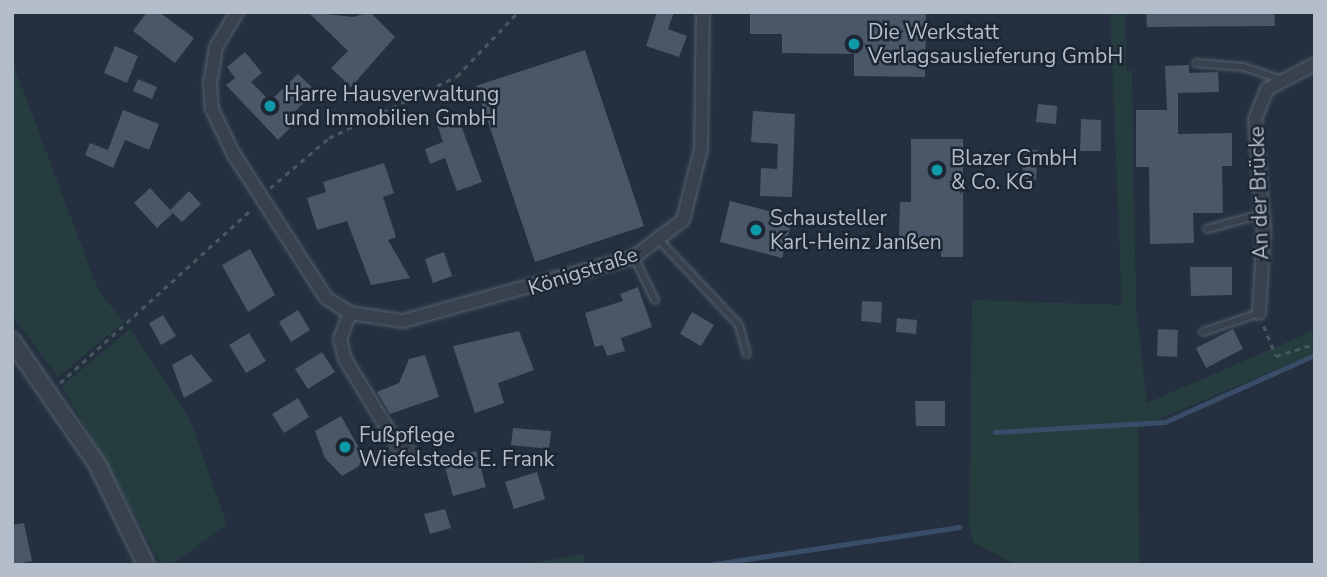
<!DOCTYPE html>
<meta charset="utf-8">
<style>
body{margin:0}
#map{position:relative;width:1327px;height:577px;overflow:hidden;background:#24303f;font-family:"Nunito Sans",sans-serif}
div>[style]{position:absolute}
.green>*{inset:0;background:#263d40}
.stream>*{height:4.5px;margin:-2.25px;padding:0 2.25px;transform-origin:2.25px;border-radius:2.25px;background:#394d68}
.building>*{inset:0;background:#4a5768}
.path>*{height:2.5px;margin-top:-1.25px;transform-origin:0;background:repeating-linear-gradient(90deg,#445a5d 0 5px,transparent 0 10px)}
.roads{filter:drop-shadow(0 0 2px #56606d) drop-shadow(0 0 2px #56606d)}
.service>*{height:6px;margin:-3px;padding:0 3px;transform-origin:3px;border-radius:3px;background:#38424f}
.minor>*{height:12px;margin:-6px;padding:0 6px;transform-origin:6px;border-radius:6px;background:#38424f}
.tertiary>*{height:16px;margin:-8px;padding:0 8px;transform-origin:8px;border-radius:8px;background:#38424f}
.dots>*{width:19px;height:19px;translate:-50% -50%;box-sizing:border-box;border:4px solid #1d2734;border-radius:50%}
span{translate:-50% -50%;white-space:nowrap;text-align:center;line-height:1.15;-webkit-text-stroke:5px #1d2734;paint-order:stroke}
.poi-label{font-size:21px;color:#b4bdca}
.left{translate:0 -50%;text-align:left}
.street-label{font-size:21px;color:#b4bdca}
.frame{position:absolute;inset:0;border:14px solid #b4bdca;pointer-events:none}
</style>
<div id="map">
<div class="green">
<div style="clip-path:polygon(1110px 12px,1126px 12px,1126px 70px,1132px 71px,1136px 307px,1147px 403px,1315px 330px,1315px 353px,1138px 428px,1139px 565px,1017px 565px,974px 543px,969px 529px,972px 300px,1122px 305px)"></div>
<div style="clip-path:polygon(12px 61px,98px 290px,124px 322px,58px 377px,12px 316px)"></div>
<div style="clip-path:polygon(130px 329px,190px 420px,227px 525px,170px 565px,162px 565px,62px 386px)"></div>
<div style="clip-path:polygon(584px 554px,584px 565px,518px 565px,520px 565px)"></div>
</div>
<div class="stream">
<div style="left:995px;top:432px;width:170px;rotate:-3.4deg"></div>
<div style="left:1165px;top:422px;width:164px;rotate:-24.1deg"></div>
<div style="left:708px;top:565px;width:254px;rotate:-8.6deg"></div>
</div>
<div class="building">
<div style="clip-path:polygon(147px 12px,159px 12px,194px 38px,175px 63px,133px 31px)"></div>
<div style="clip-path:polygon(308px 12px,353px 17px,370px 12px,395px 37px,351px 87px,331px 68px,348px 51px)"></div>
<div style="clip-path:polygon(657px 12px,674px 12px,668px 29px,687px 36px,679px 57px,646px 46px)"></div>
<div style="clip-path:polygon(750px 12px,926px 12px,925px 77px,854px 76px,854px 54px,782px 53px,782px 34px,750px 34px)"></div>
<div style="clip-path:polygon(1146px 12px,1274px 12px,1275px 26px,1147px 27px)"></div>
<div style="clip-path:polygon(115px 46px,138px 56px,127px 83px,104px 73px)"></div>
<div style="clip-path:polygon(585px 50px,644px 226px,535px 262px,476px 86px)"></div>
<div style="clip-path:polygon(245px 52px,262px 73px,251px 82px,270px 101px,298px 74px,316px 91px,288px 118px,294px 124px,278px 140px,226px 85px,235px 78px,227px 67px)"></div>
<div style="clip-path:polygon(1189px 65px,1189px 73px,1218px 72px,1219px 92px,1178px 93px,1178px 134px,1232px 133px,1232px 166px,1222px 166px,1223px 213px,1193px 213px,1194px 243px,1150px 244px,1149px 167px,1136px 167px,1136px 110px,1167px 110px,1165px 66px)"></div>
<div style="clip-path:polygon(138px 79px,157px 87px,152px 99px,133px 91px)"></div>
<div style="clip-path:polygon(1038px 104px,1057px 106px,1056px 124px,1036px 122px)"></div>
<div style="clip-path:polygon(123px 110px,159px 124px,149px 150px,125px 140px,113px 168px,85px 155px,90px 143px,108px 150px)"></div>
<div style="clip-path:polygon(753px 111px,795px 114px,792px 197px,760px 196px,761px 168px,777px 169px,778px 144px,751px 142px)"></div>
<div style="clip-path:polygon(458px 117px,482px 182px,457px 191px,445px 158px,430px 164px,425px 149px,443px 142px,437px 124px)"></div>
<div style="clip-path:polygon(1081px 119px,1101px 120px,1101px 151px,1080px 151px)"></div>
<div style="clip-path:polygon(911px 139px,963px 139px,963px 257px,941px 257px,941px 238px,899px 238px,900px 202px,911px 202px)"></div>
<div style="clip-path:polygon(1024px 149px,1038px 150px,1036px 180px,1022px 179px)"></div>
<div style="clip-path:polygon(384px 163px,394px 193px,383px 197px,396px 237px,388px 240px,410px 278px,371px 285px,347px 221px,317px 230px,307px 198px,326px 192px,323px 182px)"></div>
<div style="clip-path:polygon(150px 188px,173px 213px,157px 228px,134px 203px)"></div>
<div style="clip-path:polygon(189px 191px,201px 204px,182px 222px,170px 210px)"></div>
<div style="clip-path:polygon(730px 201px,793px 217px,782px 258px,720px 242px)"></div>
<div style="clip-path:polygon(250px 249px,275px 295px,248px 312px,222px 265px)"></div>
<div style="clip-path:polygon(444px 252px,452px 276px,433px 283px,425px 259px)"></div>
<div style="clip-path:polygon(1190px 267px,1232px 267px,1232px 295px,1191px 296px)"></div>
<div style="clip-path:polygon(638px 287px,652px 327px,621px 338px,625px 351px,607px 356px,603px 345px,595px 347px,585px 313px,623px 301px,620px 294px)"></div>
<div style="clip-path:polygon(862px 301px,882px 302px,881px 323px,861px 321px)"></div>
<div style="clip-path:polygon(298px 310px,310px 330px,291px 342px,279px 322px)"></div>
<div style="clip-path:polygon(692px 312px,714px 325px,701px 346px,680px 334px)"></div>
<div style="clip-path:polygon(163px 315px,176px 336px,161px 345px,149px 323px)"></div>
<div style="clip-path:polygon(897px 318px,917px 320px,916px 334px,896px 332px)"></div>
<div style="clip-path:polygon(1158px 329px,1178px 330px,1177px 357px,1157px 356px)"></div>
<div style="clip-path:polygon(1233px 329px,1243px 349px,1206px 368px,1196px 348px)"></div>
<div style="clip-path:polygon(519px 331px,534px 370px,498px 383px,504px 403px,475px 413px,453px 346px)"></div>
<div style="clip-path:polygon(249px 333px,266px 361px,246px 373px,229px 345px)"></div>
<div style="clip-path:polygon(322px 352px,335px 372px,308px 389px,295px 369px)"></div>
<div style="clip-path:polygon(191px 354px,213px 381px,184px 398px,172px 365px)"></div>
<div style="clip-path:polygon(425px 355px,439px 397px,390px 414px,377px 392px,399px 383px,409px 359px)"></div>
<div style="clip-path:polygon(298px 398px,309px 417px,284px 433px,272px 414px)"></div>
<div style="clip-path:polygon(915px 401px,945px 401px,945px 426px,916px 426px)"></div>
<div style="clip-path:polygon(341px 416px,363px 455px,359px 466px,342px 476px,325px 458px,315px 431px)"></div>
<div style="clip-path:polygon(513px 428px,551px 431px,549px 449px,511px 445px)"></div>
<div style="clip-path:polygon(476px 451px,486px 487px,453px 496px,443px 460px)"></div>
<div style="clip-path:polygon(537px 472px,545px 499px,514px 509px,505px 482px)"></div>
<div style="clip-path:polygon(445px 509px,451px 528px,430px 534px,424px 514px)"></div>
<div style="clip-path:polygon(24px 523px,32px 561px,12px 565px,12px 525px)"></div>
</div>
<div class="path">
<div style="left:270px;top:188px;width:77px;rotate:-40.3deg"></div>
<div style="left:329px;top:138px;width:142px;rotate:-25.8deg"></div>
<div style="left:457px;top:76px;width:88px;rotate:-46.4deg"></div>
<div style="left:1264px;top:326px;width:32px;rotate:68deg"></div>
<div style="left:1276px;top:356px;width:41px;rotate:-17.1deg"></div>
<div style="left:60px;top:383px;width:259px;rotate:-42.2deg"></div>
</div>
<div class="roads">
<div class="service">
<div style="left:1196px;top:63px;width:48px;rotate:4.8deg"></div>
<div style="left:1244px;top:67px;width:37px;rotate:19deg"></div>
<div style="left:1207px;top:229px;width:56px;rotate:-15.5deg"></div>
<div style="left:661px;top:242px;width:114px;rotate:46.8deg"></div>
<div style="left:739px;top:325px;width:30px;rotate:75deg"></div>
<div style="left:634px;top:257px;width:48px;rotate:64deg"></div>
<div style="left:1203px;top:332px;width:59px;rotate:-18.7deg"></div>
</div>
<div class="minor">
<div style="left:237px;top:12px;width:41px;rotate:121deg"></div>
<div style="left:216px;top:47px;width:36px;rotate:99deg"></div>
<div style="left:210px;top:83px;width:26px;rotate:86deg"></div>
<div style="left:212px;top:109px;width:49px;rotate:64.5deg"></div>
<div style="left:233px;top:153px;width:172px;rotate:57.3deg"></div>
<div style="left:326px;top:298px;width:28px;rotate:32deg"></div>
<div style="left:350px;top:313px;width:54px;rotate:8.6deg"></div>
<div style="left:403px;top:321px;width:240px;rotate:-15.5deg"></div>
<div style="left:634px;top:257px;width:61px;rotate:-37.1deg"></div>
<div style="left:683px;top:220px;width:73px;rotate:-75.8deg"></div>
<div style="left:701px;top:149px;width:137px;rotate:-89.2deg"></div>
<div style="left:350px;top:313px;width:28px;rotate:111deg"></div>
<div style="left:340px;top:339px;width:21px;rotate:76deg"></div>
<div style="left:345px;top:359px;width:102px;rotate:58.7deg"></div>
<div style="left:398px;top:446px;width:12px;rotate:24deg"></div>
<div style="left:1259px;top:313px;width:84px;rotate:-86.6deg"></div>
<div style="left:1264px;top:229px;width:110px;rotate:-94.7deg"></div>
<div style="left:1255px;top:119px;width:32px;rotate:-68deg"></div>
<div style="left:1267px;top:89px;width:54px;rotate:-27.5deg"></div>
</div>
<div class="tertiary">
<div style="left:12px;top:341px;width:150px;rotate:55.4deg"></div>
<div style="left:97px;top:464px;width:112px;rotate:64.1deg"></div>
</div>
</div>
<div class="dots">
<div style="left:854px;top:44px;background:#0f9aa8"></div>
<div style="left:270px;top:106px;background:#0f9aa8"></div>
<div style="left:937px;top:170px;background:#0f9aa8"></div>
<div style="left:756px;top:230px;background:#0f9aa8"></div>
<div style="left:345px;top:447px;background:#0f9aa8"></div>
</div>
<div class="poi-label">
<span class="left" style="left:868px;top:44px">Die Werkstatt<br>Verlagsauslieferung GmbH</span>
<span class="left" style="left:284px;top:106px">Harre Hausverwaltung<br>und Immobilien GmbH</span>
<span class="left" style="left:951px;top:170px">Blazer GmbH<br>&amp; Co. KG</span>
<span class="left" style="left:770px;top:230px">Schausteller<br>Karl-Heinz Janßen</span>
<span class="left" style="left:359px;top:447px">Fußpflege<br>Wiefelstede E. Frank</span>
</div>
<div class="street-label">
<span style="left:1259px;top:193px;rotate:-92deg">An der Brücke</span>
<span style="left:583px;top:271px;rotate:-18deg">Königstraße</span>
</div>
<div class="frame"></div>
</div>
